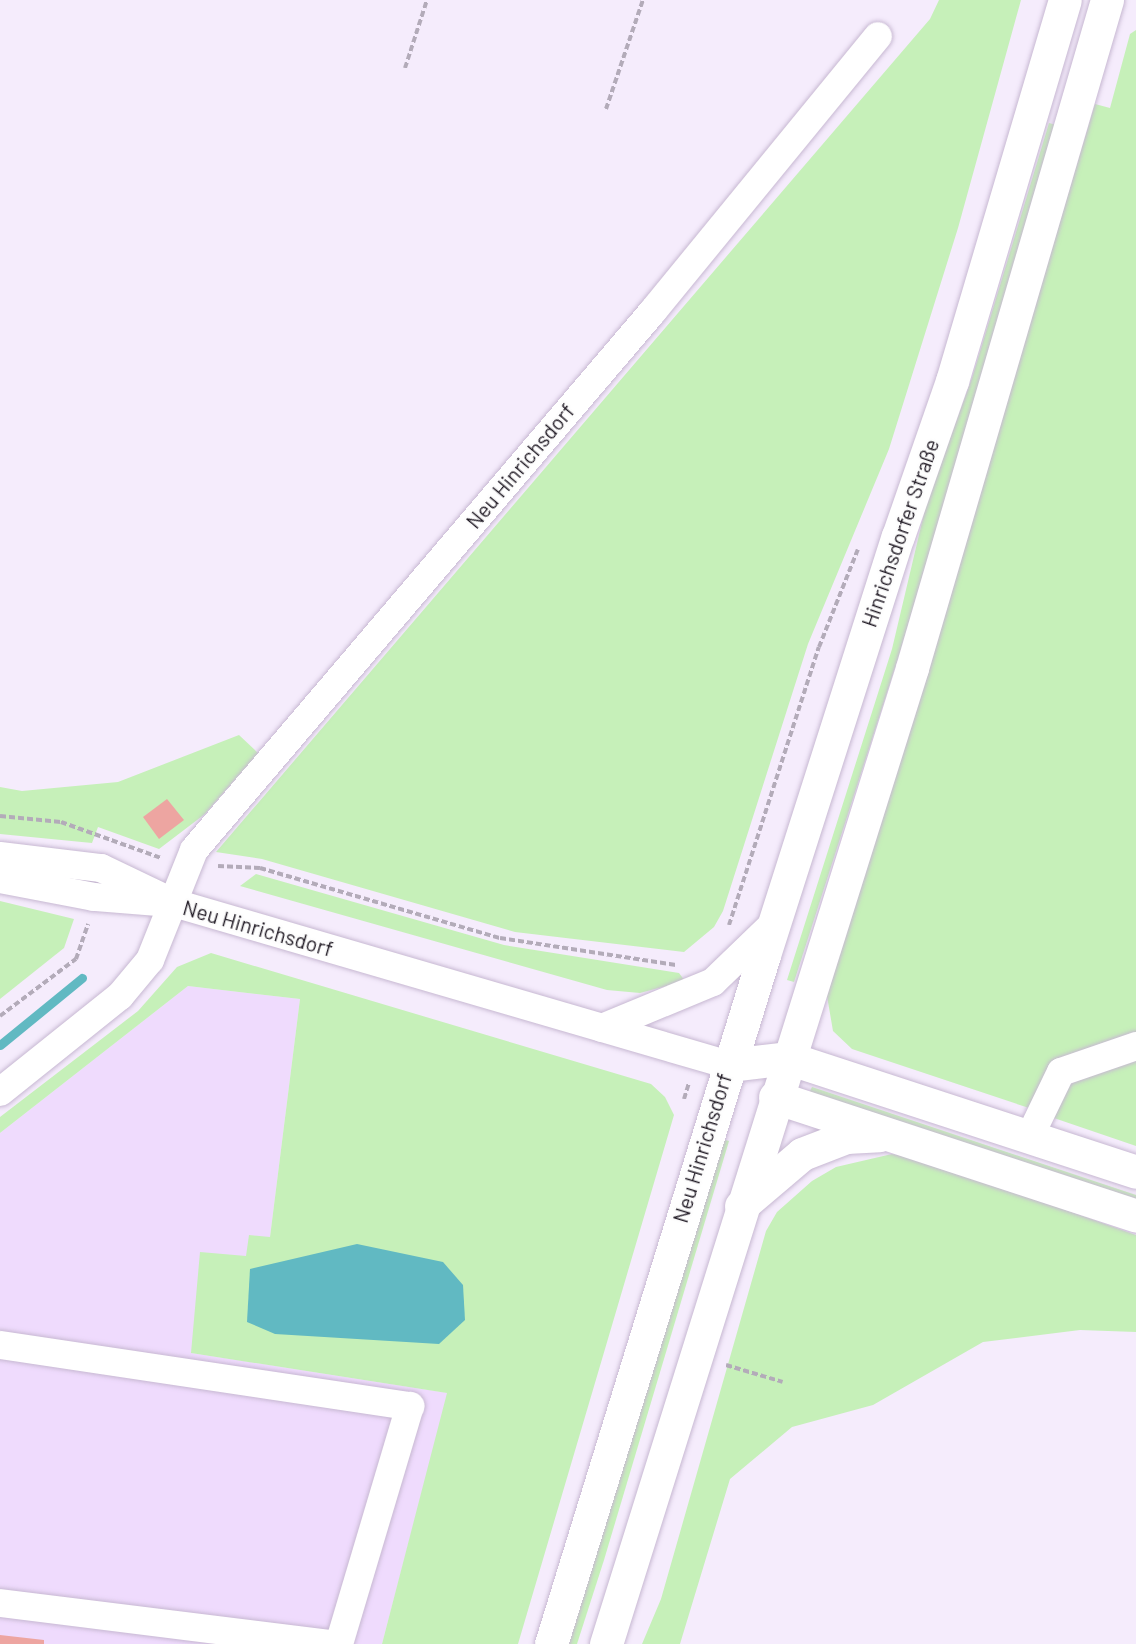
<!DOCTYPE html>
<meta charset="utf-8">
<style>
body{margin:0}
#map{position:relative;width:1136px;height:1644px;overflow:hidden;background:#f5ecfc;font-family:Barlow,sans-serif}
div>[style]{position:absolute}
.built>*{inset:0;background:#efdbfd}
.green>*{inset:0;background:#c6f0b9}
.water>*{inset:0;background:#61b9c2}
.stream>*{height:9px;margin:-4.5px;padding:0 4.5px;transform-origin:4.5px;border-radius:4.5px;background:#61b9c2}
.building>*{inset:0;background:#eda5a1}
.path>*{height:4px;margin-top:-2px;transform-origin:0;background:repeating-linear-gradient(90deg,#b3abb9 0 6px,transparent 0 9px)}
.roads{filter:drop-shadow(0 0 2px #c7b8d2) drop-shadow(0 0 2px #c7b8d2)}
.minor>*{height:28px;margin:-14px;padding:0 14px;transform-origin:14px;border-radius:14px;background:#fff}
.major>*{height:33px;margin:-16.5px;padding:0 16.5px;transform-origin:16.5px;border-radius:16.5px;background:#fff}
.highway>*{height:33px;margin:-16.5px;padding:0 16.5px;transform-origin:16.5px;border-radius:16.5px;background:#fff}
span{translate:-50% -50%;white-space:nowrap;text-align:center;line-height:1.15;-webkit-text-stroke:5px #fdfdfd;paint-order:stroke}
.street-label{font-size:21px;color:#211b25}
</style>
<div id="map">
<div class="built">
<div style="clip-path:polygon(188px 986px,300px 999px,270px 1237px,246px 1256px,191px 1353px,448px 1393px,382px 1644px,0 1644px,0 1133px)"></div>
</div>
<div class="green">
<div style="clip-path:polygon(939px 0,1021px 0,958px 228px,889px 449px,808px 644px,723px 911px,714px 927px,684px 952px,515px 932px,262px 859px,216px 852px,930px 19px)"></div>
<div style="clip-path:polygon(1136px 30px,1136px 1034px,1029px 1108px,852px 1049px,833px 1031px,827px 996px,1095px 104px,1110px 108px,1130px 34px)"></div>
<div style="clip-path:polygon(1049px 123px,1056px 125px,900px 652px,794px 982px,787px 980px,892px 649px,927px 501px,972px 378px)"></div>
<div style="clip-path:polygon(239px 735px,258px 753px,205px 814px,159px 849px,98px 827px,92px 843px,0 834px,0 787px,22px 791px,118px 782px)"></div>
<div style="clip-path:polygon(256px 874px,504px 945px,679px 973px,685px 981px,640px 993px,607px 990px,240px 886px)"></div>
<div style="clip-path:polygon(0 901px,74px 919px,64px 948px,0 999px)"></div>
<div style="clip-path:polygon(211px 953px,651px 1084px,665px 1097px,674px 1115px,518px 1644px,382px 1644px,447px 1393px,191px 1353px,200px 1252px,246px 1256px,249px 1235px,270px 1237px,300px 999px,188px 986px,0 1133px,0 1117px,138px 1011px,177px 967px)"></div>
<div style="clip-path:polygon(1136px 1057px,1136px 1146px,1051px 1117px,1068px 1080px)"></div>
<div style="clip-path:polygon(812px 1087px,1136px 1195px,1136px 1206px,809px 1093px)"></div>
<div style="clip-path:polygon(722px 1139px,729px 1141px,604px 1560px,577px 1644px,569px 1644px)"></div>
<div style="clip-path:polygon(892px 1154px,925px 1160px,1136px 1235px,1136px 1332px,1080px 1330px,983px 1342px,873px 1405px,792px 1427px,730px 1479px,680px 1644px,642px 1644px,661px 1599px,766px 1231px,777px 1212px,812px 1181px,836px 1167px)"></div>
</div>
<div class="water">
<div style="clip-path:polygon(357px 1244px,443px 1262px,463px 1285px,465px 1320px,439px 1344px,275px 1334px,247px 1322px,250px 1269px)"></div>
</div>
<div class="stream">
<div style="left:0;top:1045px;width:106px;rotate:-39.3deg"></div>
</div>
<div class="building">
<div style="clip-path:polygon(167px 799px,184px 820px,159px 839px,143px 817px)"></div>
<div style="clip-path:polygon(0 1635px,44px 1640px,44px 1644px,0 1644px)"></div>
</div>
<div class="path">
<div style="left:405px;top:68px;width:71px;rotate:-72.1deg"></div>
<div style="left:606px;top:109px;width:115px;rotate:-71.3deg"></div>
<div style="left:0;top:816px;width:61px;rotate:5.6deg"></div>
<div style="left:61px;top:822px;width:106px;rotate:19.8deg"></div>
<div style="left:218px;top:866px;width:42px;rotate:2.7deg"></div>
<div style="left:260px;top:868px;width:250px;rotate:16.3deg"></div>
<div style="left:500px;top:938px;width:178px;rotate:8.7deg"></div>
<div style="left:729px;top:925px;width:292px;rotate:-72.1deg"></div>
<div style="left:819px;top:647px;width:105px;rotate:-68.3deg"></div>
<div style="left:0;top:1016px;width:95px;rotate:-36.9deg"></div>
<div style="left:76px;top:959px;width:37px;rotate:-71deg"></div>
<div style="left:684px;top:1099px;width:17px;rotate:-73deg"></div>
<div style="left:726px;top:1365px;width:59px;rotate:16.6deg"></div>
</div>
<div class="roads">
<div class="minor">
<div style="left:0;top:856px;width:102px;rotate:6.8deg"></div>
<div style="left:101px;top:868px;width:81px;rotate:25.6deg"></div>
<div style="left:174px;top:903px;width:578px;rotate:16.27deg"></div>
<div style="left:0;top:879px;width:96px;rotate:10.8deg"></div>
<div style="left:94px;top:897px;width:63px;rotate:4.5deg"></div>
<div style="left:602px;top:1028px;width:120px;rotate:-22.5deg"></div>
<div style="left:713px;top:982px;width:85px;rotate:-44deg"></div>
<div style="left:0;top:1092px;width:154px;rotate:-38.7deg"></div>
<div style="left:120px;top:996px;width:47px;rotate:-50.2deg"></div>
<div style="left:150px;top:960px;width:118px;rotate:-68.2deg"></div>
<div style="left:194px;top:850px;width:708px;rotate:-49.58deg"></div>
<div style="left:653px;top:311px;width:355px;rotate:-50.7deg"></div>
<div style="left:1030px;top:1136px;width:71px;rotate:-64.2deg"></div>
<div style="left:1061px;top:1072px;width:79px;rotate:-19.1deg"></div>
<div style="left:0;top:1345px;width:415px;rotate:8.5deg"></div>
<div style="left:410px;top:1406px;width:248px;rotate:106.6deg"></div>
<div style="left:0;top:1603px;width:334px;rotate:7.1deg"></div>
</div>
<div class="major">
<div style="left:729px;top:1065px;width:59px;rotate:-6.8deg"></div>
<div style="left:551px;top:1644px;width:721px;rotate:-72.82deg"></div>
<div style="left:764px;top:955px;width:440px;rotate:-72.3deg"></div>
<div style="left:898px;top:536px;width:164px;rotate:-70.8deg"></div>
<div style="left:952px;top:381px;width:397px;rotate:-73.5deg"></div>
<div style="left:606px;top:1644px;width:1023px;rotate:-72.59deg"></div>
<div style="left:912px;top:668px;width:696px;rotate:-73.73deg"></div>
</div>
<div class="highway">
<div style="left:788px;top:1058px;width:366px;rotate:18.1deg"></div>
<div style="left:775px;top:1097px;width:380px;rotate:18.2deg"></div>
<div style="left:741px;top:1206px;width:80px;rotate:-40.4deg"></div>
<div style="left:802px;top:1154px;width:47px;rotate:-21.1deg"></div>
<div style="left:846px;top:1137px;width:33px;rotate:-3deg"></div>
</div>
</div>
<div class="street-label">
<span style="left:520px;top:466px;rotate:-50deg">Neu Hinrichsdorf</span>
<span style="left:900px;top:533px;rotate:-71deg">Hinrichsdorfer Straße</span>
<span style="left:258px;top:928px;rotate:16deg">Neu Hinrichsdorf</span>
<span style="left:702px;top:1148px;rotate:-73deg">Neu Hinrichsdorf</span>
</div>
</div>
